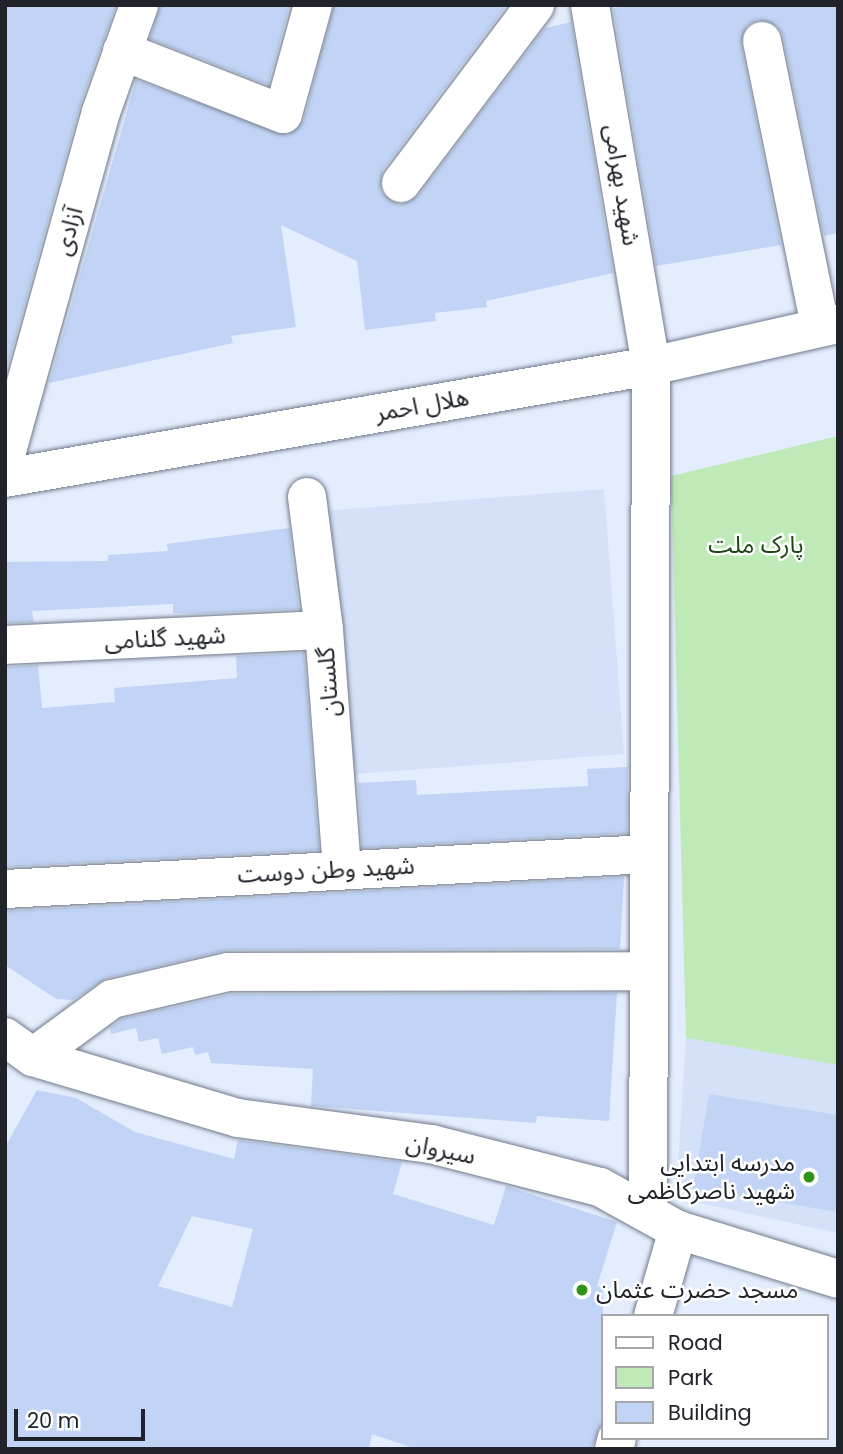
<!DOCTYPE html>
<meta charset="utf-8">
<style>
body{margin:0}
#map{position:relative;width:843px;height:1454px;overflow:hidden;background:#e3edfe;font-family:Poppins,"Noto Sans Arabic",sans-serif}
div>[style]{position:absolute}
.built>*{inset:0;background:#d4e1f8}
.green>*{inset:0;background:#bfeab7}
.building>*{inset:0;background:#c1d4f5}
.roads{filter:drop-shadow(0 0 2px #737b8a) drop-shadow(0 0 2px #737b8a)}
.street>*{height:38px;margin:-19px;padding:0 19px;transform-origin:19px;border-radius:19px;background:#fff}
.secondary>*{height:38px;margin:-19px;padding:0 19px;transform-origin:19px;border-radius:19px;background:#fff}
.dots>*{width:19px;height:19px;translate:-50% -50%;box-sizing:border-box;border:4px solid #fff;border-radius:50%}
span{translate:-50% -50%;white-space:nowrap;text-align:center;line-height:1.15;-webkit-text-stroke:5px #fff;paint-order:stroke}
.street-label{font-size:24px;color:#20242a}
.park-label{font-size:24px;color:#1c4713}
.poi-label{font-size:24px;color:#20242a}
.right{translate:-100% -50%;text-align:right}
.left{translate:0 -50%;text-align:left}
.frame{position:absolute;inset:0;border:7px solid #20242a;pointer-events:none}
.legend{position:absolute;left:601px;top:1314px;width:228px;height:126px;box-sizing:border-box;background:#fff;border:2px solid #a6a7aa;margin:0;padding:9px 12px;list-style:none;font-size:21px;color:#20242a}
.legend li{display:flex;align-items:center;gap:14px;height:35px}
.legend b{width:35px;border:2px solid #a6a7aa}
.scale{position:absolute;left:14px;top:1409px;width:131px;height:32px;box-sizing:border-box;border:4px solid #20242a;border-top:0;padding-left:9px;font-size:21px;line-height:24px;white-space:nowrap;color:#20242a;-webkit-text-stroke:5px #fff;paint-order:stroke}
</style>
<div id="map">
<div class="built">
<div style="clip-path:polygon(604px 489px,624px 754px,342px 775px,322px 511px)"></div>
<div style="clip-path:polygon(686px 1038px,838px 1065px,838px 1233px,676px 1198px)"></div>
</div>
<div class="green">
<div style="clip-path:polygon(838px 436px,838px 1065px,686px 1038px,671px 476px)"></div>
</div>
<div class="building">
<div style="clip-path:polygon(5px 5px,116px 5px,80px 106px,5px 375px)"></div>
<div style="clip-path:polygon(160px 5px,290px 5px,268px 85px,150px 39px)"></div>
<div style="clip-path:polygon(334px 5px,507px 5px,383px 170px,381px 192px,399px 205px,418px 196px,545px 28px,571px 22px,613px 273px,486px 301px,487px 307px,435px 313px,436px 321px,365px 330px,357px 261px,281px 225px,296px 327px,231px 336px,233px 343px,49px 383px,136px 80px,288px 135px,304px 120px)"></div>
<div style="clip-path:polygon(630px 5px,838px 5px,838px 233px,824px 236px,783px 36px,778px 26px,758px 20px,747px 25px,741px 45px,781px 245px,656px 266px,613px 8px)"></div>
<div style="clip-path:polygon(289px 528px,299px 609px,192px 614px,173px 613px,173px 604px,32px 611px,34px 622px,5px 623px,5px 562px,108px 561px,108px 555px,168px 551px,167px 544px)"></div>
<div style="clip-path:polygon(304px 653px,319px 850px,5px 867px,5px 667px,38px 665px,42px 708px,115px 702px,114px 688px,237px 678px,236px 656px)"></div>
<div style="clip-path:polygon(628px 767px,627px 833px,362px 848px,358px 783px,416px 780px,417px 795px,588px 786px,587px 769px)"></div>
<div style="clip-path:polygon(624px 877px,620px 949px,228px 950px,107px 978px,73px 1000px,56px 999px,5px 965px,5px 911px)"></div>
<div style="clip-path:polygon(617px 993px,609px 1121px,537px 1116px,536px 1123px,311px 1106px,313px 1069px,211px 1063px,208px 1052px,195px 1055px,193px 1047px,162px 1054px,158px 1038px,139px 1042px,136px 1028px,111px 1034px,110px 1028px,121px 1019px,231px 994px)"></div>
<div style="clip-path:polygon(evenodd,37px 1090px,76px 1098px,135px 1132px,234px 1159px,238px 1140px,402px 1162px,393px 1194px,494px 1225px,506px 1186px,617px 1222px,597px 1286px,603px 1288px,603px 1421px,591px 1449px,416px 1449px,372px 1434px,369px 1449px,5px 1449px,5px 1147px,37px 1090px,192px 1216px,253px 1229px,232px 1307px,158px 1286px,192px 1216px)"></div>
<div style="clip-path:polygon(709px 1094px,838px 1115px,838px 1212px,693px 1188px)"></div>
</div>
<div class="roads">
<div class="street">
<div style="left:590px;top:5px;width:366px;rotate:80.4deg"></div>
<div style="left:651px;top:366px;width:846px;rotate:90.2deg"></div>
<div style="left:762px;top:41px;width:292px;rotate:78.5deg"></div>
<div style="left:122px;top:51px;width:173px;rotate:21.4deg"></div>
<div style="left:283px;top:114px;width:113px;rotate:-74.6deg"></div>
<div style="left:401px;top:183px;width:223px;rotate:-53deg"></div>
<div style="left:5px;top:458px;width:359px;rotate:-74.5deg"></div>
<div style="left:101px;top:112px;width:114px;rotate:-70.4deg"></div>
<div style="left:307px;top:497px;width:134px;rotate:82.7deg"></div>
<div style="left:324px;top:630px;width:239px;rotate:85.7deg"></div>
<div style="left:5px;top:645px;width:319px;rotate:-2.7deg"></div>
<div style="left:5px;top:889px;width:643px;rotate:-3.12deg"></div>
<div style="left:33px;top:1057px;width:98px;rotate:-36.3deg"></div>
<div style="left:112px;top:999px;width:119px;rotate:-13.1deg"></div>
<div style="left:228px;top:972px;width:420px;rotate:-0.1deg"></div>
<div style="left:653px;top:1316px;width:90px;rotate:-73.8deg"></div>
<div style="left:614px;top:1449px;width:11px;rotate:-75deg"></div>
</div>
<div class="secondary">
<div style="left:5px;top:478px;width:656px;rotate:-9.84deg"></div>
<div style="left:651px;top:366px;width:192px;rotate:-12.7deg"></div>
<div style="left:5px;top:1037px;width:34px;rotate:36deg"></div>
<div style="left:33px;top:1057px;width:214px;rotate:16.6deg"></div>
<div style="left:238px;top:1118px;width:195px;rotate:7.7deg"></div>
<div style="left:431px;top:1144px;width:174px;rotate:14.3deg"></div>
<div style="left:600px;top:1187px;width:89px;rotate:28.9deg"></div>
<div style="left:678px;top:1230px;width:167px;rotate:17deg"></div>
</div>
</div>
<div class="dots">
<div style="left:809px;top:1177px;background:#309314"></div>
<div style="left:582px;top:1290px;background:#309314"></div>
</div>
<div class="street-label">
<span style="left:622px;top:185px;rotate:81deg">شهید بهرامی</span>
<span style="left:68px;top:231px;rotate:-74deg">آزادی</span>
<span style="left:422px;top:405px;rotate:-10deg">هلال احمر</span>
<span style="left:165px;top:638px;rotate:-3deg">شهید گلنامی</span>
<span style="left:328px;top:682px;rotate:-94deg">گلستان</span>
<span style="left:326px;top:870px;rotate:-3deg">شهید وطن دوست</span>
<span style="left:441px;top:1149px;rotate:12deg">سیروان</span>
</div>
<div class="park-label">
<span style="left:756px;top:545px">پارک ملت</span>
</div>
<div class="poi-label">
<span class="right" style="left:795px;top:1177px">مدرسه ابتدایی<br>شهید ناصرکاظمی</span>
<span class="left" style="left:596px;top:1290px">مسجد حضرت عثمان</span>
</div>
<div class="frame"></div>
<ul class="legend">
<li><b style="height:9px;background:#fff"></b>Road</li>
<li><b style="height:19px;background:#bfeab7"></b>Park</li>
<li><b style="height:19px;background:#c1d4f5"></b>Building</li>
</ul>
<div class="scale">20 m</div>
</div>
